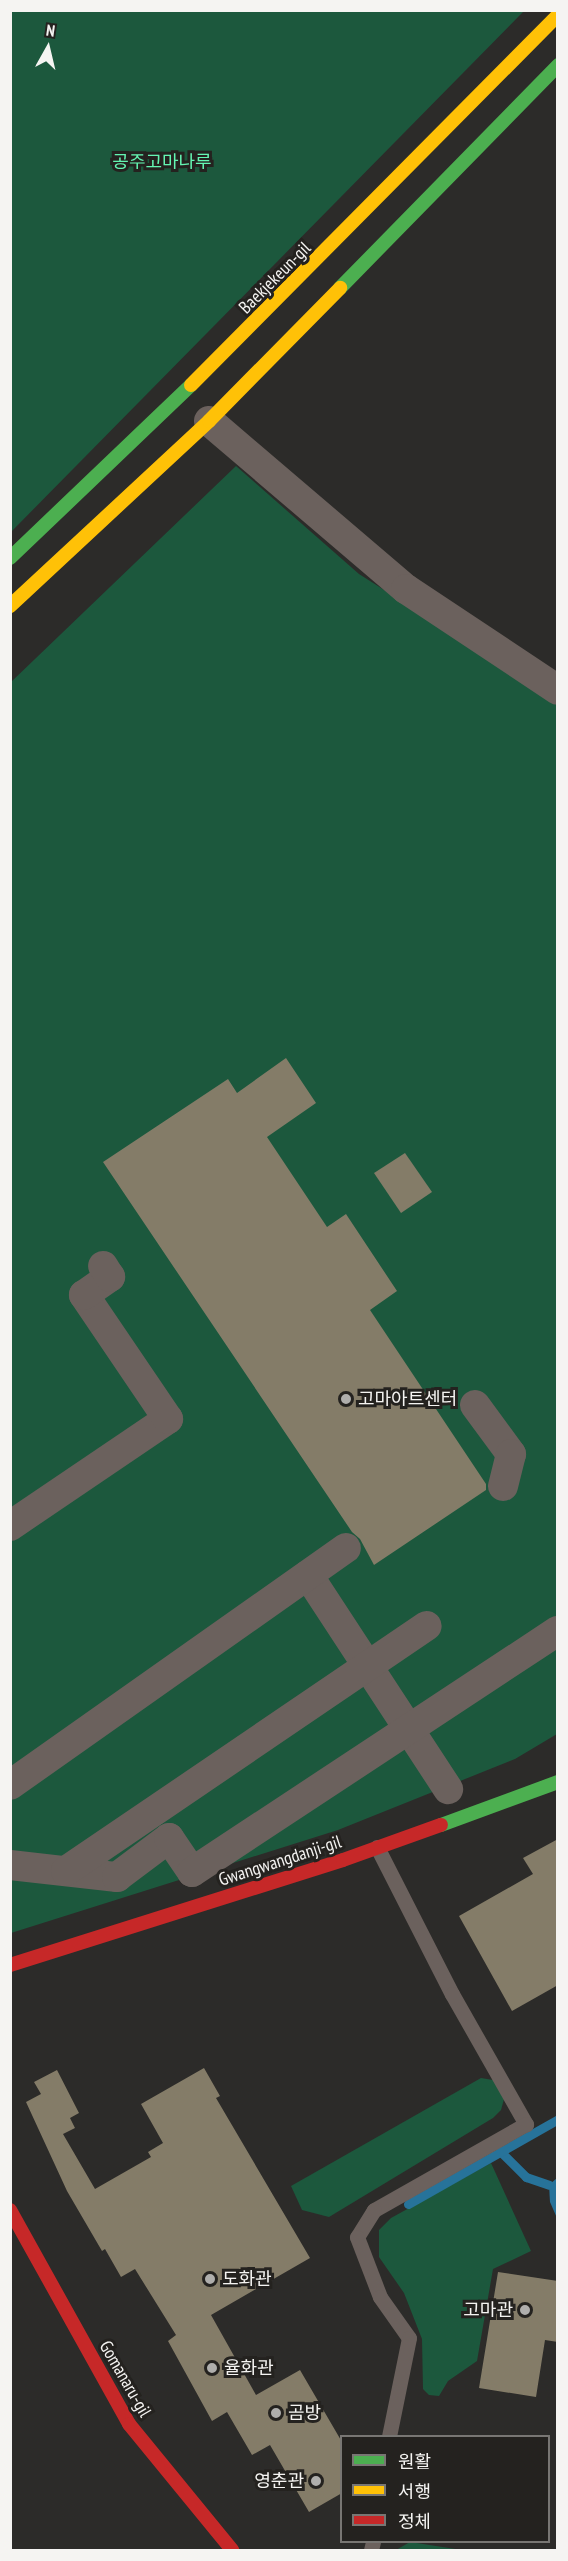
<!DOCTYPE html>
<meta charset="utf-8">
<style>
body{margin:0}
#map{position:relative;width:568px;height:2561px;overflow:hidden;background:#2c2b29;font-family:"PT Sans Narrow","Noto Sans KR",sans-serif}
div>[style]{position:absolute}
.green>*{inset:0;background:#1c583d}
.water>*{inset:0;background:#27739a}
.stream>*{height:9px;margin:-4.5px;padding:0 4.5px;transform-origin:4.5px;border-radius:4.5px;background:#27739a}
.building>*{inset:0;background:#847c68}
.lane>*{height:15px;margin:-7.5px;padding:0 7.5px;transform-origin:7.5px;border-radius:7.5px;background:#6b615d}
.street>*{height:30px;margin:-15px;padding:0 15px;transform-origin:15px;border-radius:15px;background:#6b615d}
.fast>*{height:14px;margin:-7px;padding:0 7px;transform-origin:7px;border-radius:7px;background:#4caf50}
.slow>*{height:14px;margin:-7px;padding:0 7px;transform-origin:7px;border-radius:7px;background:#ffc107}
.jam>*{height:14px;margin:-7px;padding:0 7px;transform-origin:7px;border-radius:7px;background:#c62828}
.dots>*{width:16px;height:16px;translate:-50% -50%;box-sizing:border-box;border:3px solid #24221f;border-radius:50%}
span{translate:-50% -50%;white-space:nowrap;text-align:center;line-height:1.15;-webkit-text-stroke:6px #24221f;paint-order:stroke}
.park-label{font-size:18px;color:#64f5b2}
.street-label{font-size:18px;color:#f5f4f2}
.poi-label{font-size:18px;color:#f5f4f2}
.left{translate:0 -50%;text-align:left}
.right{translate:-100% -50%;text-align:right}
.frame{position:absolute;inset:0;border:12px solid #f5f4f2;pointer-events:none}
.legend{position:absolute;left:340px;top:2435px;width:210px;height:108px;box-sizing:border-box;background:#24221f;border:2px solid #787673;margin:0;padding:8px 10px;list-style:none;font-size:18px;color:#f5f4f2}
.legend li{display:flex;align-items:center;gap:12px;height:30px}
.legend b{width:30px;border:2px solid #787673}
.north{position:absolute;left:18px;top:18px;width:60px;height:60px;-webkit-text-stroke:4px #24221f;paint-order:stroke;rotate:8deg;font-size:16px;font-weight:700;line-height:24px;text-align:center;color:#f5f4f2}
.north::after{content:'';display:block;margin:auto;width:21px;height:27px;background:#f5f4f2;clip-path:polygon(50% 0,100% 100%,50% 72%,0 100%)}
</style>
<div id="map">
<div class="green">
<div style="clip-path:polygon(11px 10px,524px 11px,11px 532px,10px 11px)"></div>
<div style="clip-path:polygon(236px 466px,359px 574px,557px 700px,557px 1734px,515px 1759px,338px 1830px,11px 1933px,11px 682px)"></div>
<div style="clip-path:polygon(481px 2078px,493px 2080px,504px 2099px,501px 2110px,493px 2118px,329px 2217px,302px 2210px,291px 2186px)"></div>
<div style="clip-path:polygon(491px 2163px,531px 2251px,493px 2269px,477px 2361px,448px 2381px,439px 2396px,429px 2395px,423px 2389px,422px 2339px,404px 2293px,379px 2257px,379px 2230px,391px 2218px)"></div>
<div style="clip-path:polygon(410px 2542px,462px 2550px,396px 2550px)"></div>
</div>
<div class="water">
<div style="clip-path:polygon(557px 2178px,557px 2218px,550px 2202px,549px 2185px)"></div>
</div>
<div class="stream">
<div style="left:500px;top:2151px;width:37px;rotate:45deg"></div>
<div style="left:526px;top:2177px;width:24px;rotate:19deg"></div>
<div style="left:408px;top:2204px;width:172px;rotate:-29.5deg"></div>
</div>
<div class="building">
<div style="clip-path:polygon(286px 1058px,316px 1103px,267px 1137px,327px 1227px,346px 1214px,397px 1291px,370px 1310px,486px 1484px,486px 1490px,374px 1565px,360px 1539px,352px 1532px,103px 1162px,228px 1079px,237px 1093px)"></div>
<div style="clip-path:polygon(405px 1153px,432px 1192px,401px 1213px,374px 1173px)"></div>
<div style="clip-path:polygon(558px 1839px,558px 1985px,512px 2011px,459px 1916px,533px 1874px,523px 1858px)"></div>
<div style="clip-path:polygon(204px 2068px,220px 2096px,216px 2098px,310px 2258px,211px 2315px,256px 2395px,300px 2370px,342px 2442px,342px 2493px,309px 2512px,270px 2445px,252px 2455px,227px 2412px,212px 2421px,168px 2341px,176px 2335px,135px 2269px,121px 2277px,105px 2249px,102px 2251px,67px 2191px,26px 2102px,41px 2094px,34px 2082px,57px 2070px,79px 2113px,70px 2118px,75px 2128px,63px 2134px,95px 2189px,151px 2157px,148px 2152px,163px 2143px,141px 2104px)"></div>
<div style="clip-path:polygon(498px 2272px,558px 2281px,558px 2342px,545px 2340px,536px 2397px,479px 2388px)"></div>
</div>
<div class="lane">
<div style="left:377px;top:1847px;width:165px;rotate:63deg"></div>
<div style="left:452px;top:1994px;width:150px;rotate:60.4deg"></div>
<div style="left:526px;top:2124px;width:175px;rotate:150.5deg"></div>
<div style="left:374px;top:2210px;width:32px;rotate:122deg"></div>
<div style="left:357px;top:2237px;width:64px;rotate:69deg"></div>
<div style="left:380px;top:2297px;width:50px;rotate:54.7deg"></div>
<div style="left:409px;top:2338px;width:100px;rotate:101.5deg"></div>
<div style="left:371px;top:2550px;width:8px;rotate:-76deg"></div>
</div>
<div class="street">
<div style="left:209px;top:421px;width:259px;rotate:40.5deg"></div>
<div style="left:406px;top:589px;width:182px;rotate:33.6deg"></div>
<div style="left:475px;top:1405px;width:61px;rotate:53.7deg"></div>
<div style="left:511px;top:1454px;width:33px;rotate:104deg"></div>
<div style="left:10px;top:1526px;width:191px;rotate:-34.1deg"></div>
<div style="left:168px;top:1419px;width:150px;rotate:-124.1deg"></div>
<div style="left:84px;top:1295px;width:32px;rotate:-35deg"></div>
<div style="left:110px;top:1277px;width:13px;rotate:-122deg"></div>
<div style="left:308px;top:1575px;width:256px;rotate:56.8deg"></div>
<div style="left:10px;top:1785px;width:411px;rotate:-35.2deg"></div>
<div style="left:10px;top:1865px;width:108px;rotate:6.4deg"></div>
<div style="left:117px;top:1877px;width:65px;rotate:-36.9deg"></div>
<div style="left:169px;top:1838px;width:41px;rotate:55.9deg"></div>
<div style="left:192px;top:1872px;width:438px;rotate:-33.4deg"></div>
<div style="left:66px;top:1871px;width:436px;rotate:-34.2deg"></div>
</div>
<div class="fast">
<div style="left:340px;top:288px;width:312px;rotate:-45.6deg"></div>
<div style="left:10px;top:558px;width:250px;rotate:-43.7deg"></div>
<div style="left:441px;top:1825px;width:125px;rotate:-20.2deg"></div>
</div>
<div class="slow">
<div style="left:191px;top:385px;width:521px;rotate:-45.23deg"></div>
<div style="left:10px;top:606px;width:272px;rotate:-42.9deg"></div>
<div style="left:209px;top:421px;width:187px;rotate:-45.4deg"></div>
</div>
<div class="jam">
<div style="left:10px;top:1965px;width:349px;rotate:-17.5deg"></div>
<div style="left:343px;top:1860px;width:104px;rotate:-19.7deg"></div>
<div style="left:10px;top:2210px;width:245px;rotate:60.9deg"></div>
<div style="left:129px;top:2424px;width:163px;rotate:50.7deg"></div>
</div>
<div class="dots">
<div style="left:346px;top:1399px;background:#afaeac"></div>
<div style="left:210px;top:2279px;background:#afaeac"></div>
<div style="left:525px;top:2310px;background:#afaeac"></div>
<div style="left:212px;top:2368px;background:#afaeac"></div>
<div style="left:276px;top:2413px;background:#afaeac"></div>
<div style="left:316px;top:2481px;background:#afaeac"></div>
</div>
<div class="park-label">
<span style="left:162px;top:162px">공주고마나루</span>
</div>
<div class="street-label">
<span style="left:275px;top:278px;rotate:-45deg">Baekjekeun-gil</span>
<span style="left:280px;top:1861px;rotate:-18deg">Gwangwangdanji-gil</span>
<span style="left:125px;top:2379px;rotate:60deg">Gomanaru-gil</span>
</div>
<div class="poi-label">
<span class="left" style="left:358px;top:1399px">고마아트센터</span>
<span class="left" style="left:222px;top:2279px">도화관</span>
<span class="right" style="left:513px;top:2310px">고마관</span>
<span class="left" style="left:224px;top:2368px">율화관</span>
<span class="left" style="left:288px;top:2413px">곰방</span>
<span class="right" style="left:304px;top:2481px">영춘관</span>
</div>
<div class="frame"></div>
<ul class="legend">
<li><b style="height:8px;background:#4caf50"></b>원활</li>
<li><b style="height:8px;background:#ffc107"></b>서행</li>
<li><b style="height:8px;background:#c62828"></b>정체</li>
</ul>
<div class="north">N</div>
</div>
